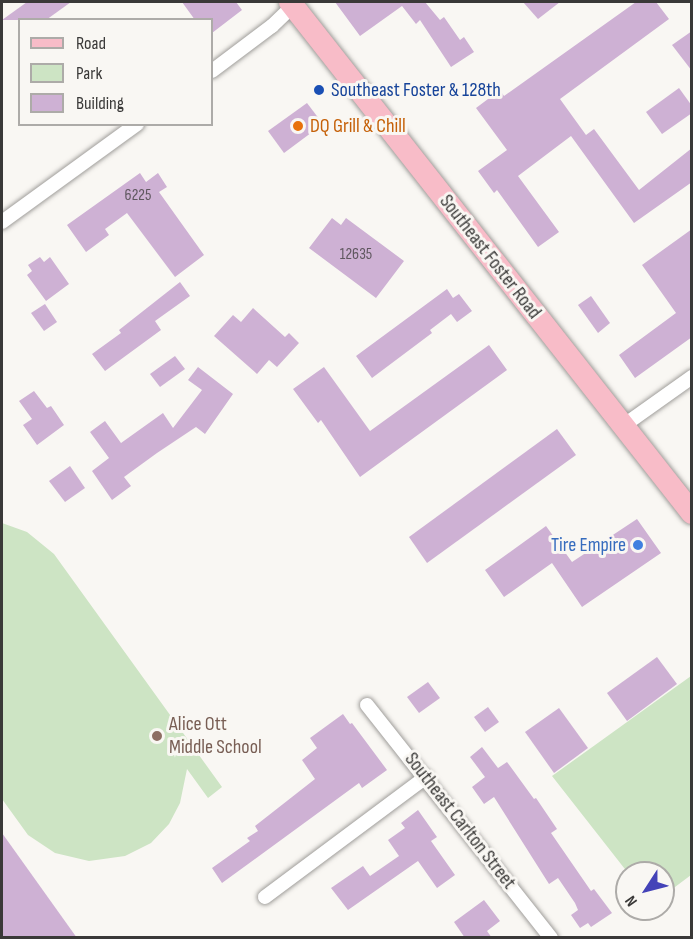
<!DOCTYPE html>
<style>
body{margin:0}
#map{position:relative;width:693px;height:939px;overflow:hidden;background:#f9f7f3;font-family:"Sofia Sans Condensed",sans-serif}
div>[style]{position:absolute}
.green>*{inset:0;background:#cde4c4}
.building>*{inset:0;background:#ceb1d4}
.roads{filter:drop-shadow(0 0 2px #a09e9b) drop-shadow(0 0 2px #a09e9b)}
.minor>*{height:14px;margin:-7px;padding:0 7px;transform-origin:7px;border-radius:7px;background:#fff}
.primary>*{height:22px;margin:-11px;padding:0 11px;transform-origin:11px;border-radius:11px;background:#f8bcc8}
.dots>*{width:16px;height:16px;translate:-50% -50%;box-sizing:border-box;border:3px solid #f9f7f3;border-radius:50%}
span{translate:-50% -50%;white-space:nowrap;text-align:center;line-height:1.15;-webkit-text-stroke:6px #f9f7f3;paint-order:stroke}
.number-label{font-size:16px;color:#5f575f}
.number-label span{-webkit-text-stroke-width:0}
.transit-label{font-size:20px;color:#164399}
.left{translate:0 -50%;text-align:left}
.food-label{font-size:20px;color:#c56008}
.street-label{font-size:20px;color:#3a3938}
.shop-label{font-size:20px;color:#366cbe}
.right{translate:-100% -50%;text-align:right}
.education-label{font-size:20px;color:#785e54}
.frame{position:absolute;inset:0;border:3px solid #3a3938;pointer-events:none}
.legend{position:absolute;left:18px;top:18px;width:195px;height:108px;box-sizing:border-box;background:#f9f7f3;border:2px solid #adaba8;margin:0;padding:8px 10px;list-style:none;font-size:18px;color:#3a3938}
.legend li{display:flex;align-items:center;gap:12px;height:30px}
.legend b{width:30px;border:2px solid #adaba8}
.north{position:absolute;left:615px;top:861px;width:60px;height:60px;box-sizing:border-box;background:#f9f7f3;border:2px solid #adaba8;border-radius:50%;rotate:234deg;font-size:16px;font-weight:700;line-height:24px;text-align:center;color:#3a3938}
.north::after{content:'';display:block;margin:auto;width:21px;height:27px;background:#4443b8;clip-path:polygon(50% 0,100% 100%,50% 72%,0 100%)}
</style>
<div id="map">
<div class="green">
<div style="clip-path:polygon(2px 523px,27px 532px,54px 554px,222px 787px,208px 798px,187px 769px,180px 803px,169px 824px,151px 843px,125px 856px,89px 861px,55px 853px,28px 835px,2px 799px)"></div>
<div style="clip-path:polygon(691px 676px,691px 875px,663px 896px,663px 873px,628px 873px,552px 776px)"></div>
</div>
<div class="building">
<div style="clip-path:polygon(27px 2px,71px 2px,46px 20px,2px 20px)"></div>
<div style="clip-path:polygon(182px 2px,236px 2px,242px 10px,212px 33px,212px 20px,195px 20px)"></div>
<div style="clip-path:polygon(335px 2px,425px 2px,440px 20px,444px 17px,460px 40px,464px 37px,474px 52px,451px 67px,420px 20px,416px 24px,402px 6px,360px 36px)"></div>
<div style="clip-path:polygon(523px 2px,560px 2px,538px 19px)"></div>
<div style="clip-path:polygon(636px 2px,656px 2px,669px 19px,560px 99px,586px 135px,594px 129px,639px 190px,692px 148px,692px 182px,634px 223px,571px 136px,518px 176px,559px 232px,538px 247px,497px 190px,494px 193px,478px 171px,507px 150px,476px 108px,500px 90px,504px 96px)"></div>
<div style="clip-path:polygon(692px 31px,692px 71px,672px 45px)"></div>
<div style="clip-path:polygon(679px 88px,692px 106px,692px 113px,662px 134px,646px 112px)"></div>
<div style="clip-path:polygon(307px 103px,323px 124px,284px 153px,268px 131px)"></div>
<div style="clip-path:polygon(140px 173px,146px 182px,158px 173px,167px 187px,159px 192px,204px 255px,175px 277px,127px 213px,105px 229px,109px 235px,86px 252px,67px 225px)"></div>
<div style="clip-path:polygon(332px 218px,341px 225px,346px 218px,404px 261px,376px 298px,309px 248px)"></div>
<div style="clip-path:polygon(692px 229px,692px 337px,635px 378px,619px 355px,676px 313px,642px 265px)"></div>
<div style="clip-path:polygon(40px 257px,44px 262px,50px 257px,69px 284px,46px 301px,27px 275px,32px 271px,28px 265px)"></div>
<div style="clip-path:polygon(180px 282px,190px 296px,155px 321px,161px 330px,105px 371px,92px 354px,121px 333px,119px 330px)"></div>
<div style="clip-path:polygon(447px 289px,453px 298px,459px 294px,472px 311px,457px 322px,451px 314px,430px 330px,432px 333px,372px 378px,356px 356px)"></div>
<div style="clip-path:polygon(591px 296px,610px 323px,598px 333px,578px 305px)"></div>
<div style="clip-path:polygon(45px 304px,57px 322px,44px 331px,31px 313px)"></div>
<div style="clip-path:polygon(253px 308px,285px 337px,289px 333px,299px 343px,277px 367px,269px 360px,257px 374px,214px 336px,233px 315px,241px 322px)"></div>
<div style="clip-path:polygon(489px 345px,507px 370px,360px 477px,321px 420px,318px 423px,293px 389px,324px 367px,370px 431px)"></div>
<div style="clip-path:polygon(175px 356px,185px 369px,160px 387px,150px 374px)"></div>
<div style="clip-path:polygon(198px 367px,233px 394px,205px 434px,196px 427px,157px 453px,124px 477px,131px 486px,112px 500px,92px 471px,109px 458px,90px 432px,105px 421px,121px 443px,163px 413px,173px 428px,202px 390px,188px 380px)"></div>
<div style="clip-path:polygon(34px 391px,47px 408px,51px 406px,64px 425px,37px 445px,23px 425px,32px 419px,19px 401px)"></div>
<div style="clip-path:polygon(557px 429px,576px 455px,427px 563px,409px 537px)"></div>
<div style="clip-path:polygon(70px 466px,85px 488px,65px 502px,49px 481px)"></div>
<div style="clip-path:polygon(637px 519px,661px 553px,582px 607px,552px 563px,504px 597px,485px 570px,546px 526px,572px 562px)"></div>
<div style="clip-path:polygon(657px 657px,677px 684px,627px 721px,607px 693px)"></div>
<div style="clip-path:polygon(428px 682px,440px 698px,419px 713px,407px 697px)"></div>
<div style="clip-path:polygon(488px 707px,499px 722px,485px 732px,474px 717px)"></div>
<div style="clip-path:polygon(559px 708px,588px 748px,554px 773px,525px 732px)"></div>
<div style="clip-path:polygon(343px 714px,350px 724px,352px 723px,387px 770px,362px 788px,359px 783px,222px 883px,212px 868px,250px 841px,247px 838px,258px 831px,255px 826px,315px 779px,302px 760px,317px 748px,310px 738px)"></div>
<div style="clip-path:polygon(482px 747px,498px 768px,507px 762px,534px 799px,536px 798px,557px 829px,551px 833px,591px 891px,594px 889px,612px 913px,591px 927px,588px 923px,580px 928px,571px 915px,578px 910px,575px 903px,558px 878px,549px 884px,494px 797px,484px 804px,472px 787px,485px 777px,470px 757px)"></div>
<div style="clip-path:polygon(418px 810px,437px 837px,431px 841px,455px 875px,437px 888px,418px 861px,348px 910px,331px 888px,363px 866px,370px 876px,399px 856px,388px 840px,405px 828px,401px 823px)"></div>
<div style="clip-path:polygon(2px 833px,77px 938px,2px 938px)"></div>
<div style="clip-path:polygon(484px 900px,500px 921px,487px 931px,492px 938px,465px 938px,454px 922px)"></div>
</div>
<div class="roads">
<div class="minor">
<div style="left:212px;top:71px;width:75px;rotate:-36.9deg"></div>
<div style="left:272px;top:26px;width:35px;rotate:-44deg"></div>
<div style="left:2px;top:222px;width:167px;rotate:-36deg"></div>
<div style="left:623px;top:426px;width:85px;rotate:-35.4deg"></div>
<div style="left:367px;top:705px;width:297px;rotate:51.7deg"></div>
<div style="left:265px;top:897px;width:201px;rotate:-36.7deg"></div>
</div>
<div class="primary">
<div style="left:290px;top:2px;width:650px;rotate:51.81deg"></div>
</div>
</div>
<div class="dots">
<div style="left:319px;top:90px;background:#1a4fb4"></div>
<div style="left:298px;top:126px;background:#e8710a"></div>
<div style="left:638px;top:545px;background:#3f7fe0"></div>
<div style="left:157px;top:736px;background:#8d6e63"></div>
</div>
<div class="number-label">
<span style="left:138px;top:196px">6225</span>
<span style="left:356px;top:255px">12635</span>
</div>
<div class="transit-label">
<span class="left" style="left:331px;top:90px">Southeast Foster &amp; 128th</span>
</div>
<div class="food-label">
<span class="left" style="left:310px;top:126px">DQ Grill &amp; Chill</span>
</div>
<div class="street-label">
<span style="left:490px;top:257px;rotate:52deg">Southeast Foster Road</span>
<span style="left:460px;top:821px;rotate:52deg">Southeast Carlton Street</span>
</div>
<div class="shop-label">
<span class="right" style="left:626px;top:545px">Tire Empire</span>
</div>
<div class="education-label">
<span class="left" style="left:169px;top:736px">Alice Ott<br>Middle School</span>
</div>
<div class="frame"></div>
<ul class="legend">
<li><b style="height:8px;background:#f8bcc8"></b>Road</li>
<li><b style="height:16px;background:#cde4c4"></b>Park</li>
<li><b style="height:16px;background:#ceb1d4"></b>Building</li>
</ul>
<div class="north">N</div>
</div>
